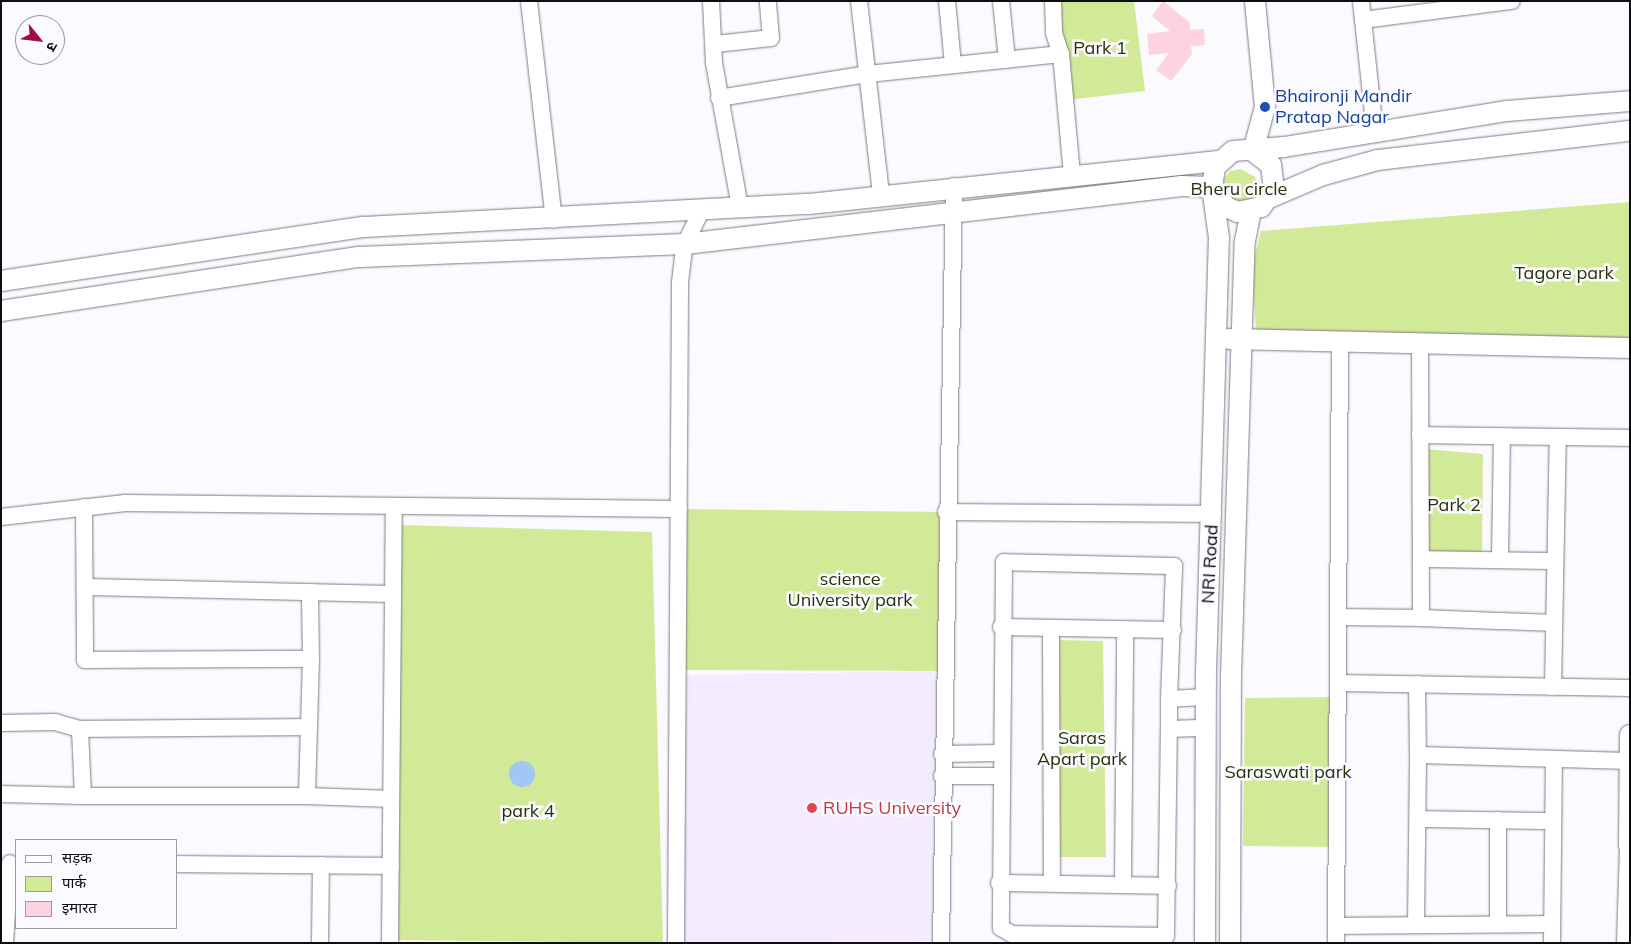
<!DOCTYPE html>
<meta charset="utf-8">
<style>
body{margin:0}
#map{position:relative;width:1631px;height:944px;overflow:hidden;background:#fbfafe;font-family:Mulish,"Noto Sans Devanagari",sans-serif}
div>[style]{position:absolute}
.built>*{inset:0;background:#f3ecfe}
.green>*{inset:0;background:#d2ea98}
.water>*{inset:0;background:#a1c7f4}
.round{border-radius:50%}
.building>*{inset:0;background:#fdd3df}
.roads{filter:drop-shadow(0 0 1px #7e7987) drop-shadow(0 0 1px #7e7987)}
.minor>*{height:16px;margin:-8px;padding:0 8px;transform-origin:8px;border-radius:8px;background:#fff}
.tertiary>*{height:20px;margin:-10px;padding:0 10px;transform-origin:10px;border-radius:10px;background:#fff}
.dots>*{width:14px;height:14px;translate:-50% -50%;box-sizing:border-box;border:2px solid #fbfafe;border-radius:50%}
span{translate:-50% -50%;white-space:nowrap;text-align:center;line-height:1.15;-webkit-text-stroke:5px #fbfafe;paint-order:stroke}
.park-label{font-size:18px;color:#283209}
.transit-label{font-size:18px;color:#164399}
.left{translate:0 -50%;text-align:left}
.street-label{font-size:18px;color:#0f0d12}
.health-label{font-size:18px;color:#be3a42}
.frame{position:absolute;inset:0;border:2px solid #0f0d12;pointer-events:none}
.legend{position:absolute;left:15px;top:839px;width:162px;height:90px;box-sizing:border-box;background:#fbfafe;border:1px solid #9d9ba0;margin:0;padding:6px 9px;list-style:none;font-size:15px;color:#0f0d12}
.legend li{display:flex;align-items:center;gap:10px;height:25px}
.legend b{width:25px;border:1px solid #9d9ba0}
.north{position:absolute;left:15px;top:15px;width:50px;height:50px;box-sizing:border-box;background:#fbfafe;border:1px solid #9d9ba0;border-radius:50%;rotate:119deg;font-size:14px;font-weight:700;line-height:20px;text-align:center;color:#0f0d12}
.north::after{content:'';display:block;margin:auto;width:18px;height:22px;background:#a30c49;clip-path:polygon(50% 0,100% 100%,50% 72%,0 100%)}
</style>
<div id="map">
<div class="built">
<div style="clip-path:polygon(943px 671px,937px 941px,683px 943px,684px 675px)"></div>
</div>
<div class="green">
<div style="clip-path:polygon(1134px 1px,1145px 91px,1067px 100px,1053px 2px)"></div>
<div style="clip-path:polygon(1241px 169px,1255px 177px,1259px 194px,1240px 209px,1219px 185px,1230px 171px)"></div>
<div style="clip-path:polygon(1630px 202px,1630px 339px,1256px 331px,1252px 267px,1261px 231px)"></div>
<div style="clip-path:polygon(1425px 449px,1483px 454px,1482px 556px,1424px 560px)"></div>
<div style="clip-path:polygon(679px 509px,946px 512px,943px 671px,678px 670px)"></div>
<div style="clip-path:polygon(400px 525px,652px 532px,663px 943px,398px 940px)"></div>
<div style="clip-path:polygon(1059px 640px,1103px 641px,1106px 857px,1059px 857px)"></div>
<div style="clip-path:polygon(1332px 697px,1331px 847px,1243px 846px,1245px 698px)"></div>
</div>
<div class="water">
<div class="round" style="left:509px;top:761px;width:26px;height:26px"></div>
</div>
<div class="building">
<div style="clip-path:polygon(1163px 1px,1190px 23px,1190px 30px,1204px 29px,1205px 45px,1191px 46px,1192px 54px,1171px 81px,1156px 70px,1169px 53px,1149px 55px,1147px 34px,1170px 31px,1152px 16px)"></div>
</div>
<div class="roads">
<div class="minor">
<div style="left:529px;top:1px;width:220px;rotate:83.5deg"></div>
<div style="left:711px;top:1px;width:62px;rotate:87.2deg"></div>
<div style="left:714px;top:63px;width:147px;rotate:79.8deg"></div>
<div style="left:859px;top:1px;width:194px;rotate:83.5deg"></div>
<div style="left:947px;top:1px;width:64px;rotate:84.6deg"></div>
<div style="left:1001px;top:1px;width:59px;rotate:84.2deg"></div>
<div style="left:1053px;top:1px;width:32px;rotate:88deg"></div>
<div style="left:1054px;top:33px;width:22px;rotate:72deg"></div>
<div style="left:1361px;top:1px;width:132px;rotate:83.9deg"></div>
<div style="left:1363px;top:20px;width:150px;rotate:-7.3deg"></div>
<div style="left:716px;top:44px;width:55px;rotate:-6.2deg"></div>
<div style="left:771px;top:38px;width:37px;rotate:-95deg"></div>
<div style="left:719px;top:98px;width:151px;rotate:-9.2deg"></div>
<div style="left:868px;top:74px;width:194px;rotate:-5.9deg"></div>
<div style="left:1061px;top:54px;width:121px;rotate:84.8deg"></div>
<div style="left:1420px;top:435px;width:210px;rotate:0.8deg"></div>
<div style="left:84px;top:507px;width:153px;rotate:89.6deg"></div>
<div style="left:85px;top:660px;width:226px;rotate:-0.3deg"></div>
<div style="left:311px;top:659px;width:67px;rotate:-90.9deg"></div>
<div style="left:946px;top:512px;width:267px;rotate:0.4deg"></div>
<div style="left:1px;top:517px;width:125px;rotate:-6.4deg"></div>
<div style="left:125px;top:503px;width:554px;rotate:0.62deg"></div>
<div style="left:1421px;top:559px;width:134px;rotate:0.9deg"></div>
<div style="left:1500px;top:560px;width:124px;rotate:-89.1deg"></div>
<div style="left:85px;top:587px;width:308px;rotate:1.3deg"></div>
<div style="left:1338px;top:617px;width:83px;rotate:0.7deg"></div>
<div style="left:1421px;top:618px;width:275px;rotate:-90.2deg"></div>
<div style="left:1421px;top:618px;width:133px;rotate:2.2deg"></div>
<div style="left:1001px;top:627px;width:172px;rotate:1deg"></div>
<div style="left:1051px;top:628px;width:255px;rotate:89.8deg"></div>
<div style="left:311px;top:659px;width:137px;rotate:91.7deg"></div>
<div style="left:307px;top:796px;width:84px;rotate:2deg"></div>
<div style="left:1338px;top:683px;width:292px;rotate:1deg"></div>
<div style="left:1417px;top:684px;width:71px;rotate:89.2deg"></div>
<div style="left:1418px;top:755px;width:212px;rotate:1.6deg"></div>
<div style="left:1553px;top:687px;width:250px;rotate:-88.9deg"></div>
<div style="left:1205px;top:697px;width:36px;rotate:177deg"></div>
<div style="left:1169px;top:699px;width:133px;rotate:-87.8deg"></div>
<div style="left:1174px;top:566px;width:170px;rotate:-178.7deg"></div>
<div style="left:1004px;top:562px;width:366px;rotate:90.5deg"></div>
<div style="left:1001px;top:928px;width:13px;rotate:29deg"></div>
<div style="left:1012px;top:934px;width:154px;rotate:0.7deg"></div>
<div style="left:1166px;top:936px;width:207px;rotate:-89.2deg"></div>
<div style="left:1169px;top:729px;width:36px;rotate:-2deg"></div>
<div style="left:1169px;top:699px;width:30px;rotate:90deg"></div>
<div style="left:1px;top:723px;width:54px;rotate:-1.1deg"></div>
<div style="left:55px;top:722px;width:26px;rotate:16deg"></div>
<div style="left:942px;top:754px;width:57px;rotate:-1deg"></div>
<div style="left:942px;top:776px;width:57px"></div>
<div style="left:1px;top:794px;width:82px;rotate:1.4deg"></div>
<div style="left:307px;top:796px;width:224px;rotate:180deg"></div>
<div style="left:83px;top:796px;width:67px;rotate:-92.6deg"></div>
<div style="left:80px;top:729px;width:229px;rotate:-0.5deg"></div>
<div style="left:1418px;top:819px;width:134px;rotate:0.9deg"></div>
<div style="left:1498px;top:820px;width:104px;rotate:90deg"></div>
<div style="left:176px;top:864px;width:215px;rotate:0.5deg"></div>
<div style="left:999px;top:883px;width:169px;rotate:1deg"></div>
<div style="left:1123px;top:883px;width:253px;rotate:-89.5deg"></div>
<div style="left:1416px;top:924px;width:169px;rotate:-89.3deg"></div>
<div style="left:1336px;top:926px;width:216px;rotate:-0.5deg"></div>
<div style="left:5px;top:943px;width:80px;rotate:-86.4deg"></div>
<div style="left:320px;top:943px;width:78px;rotate:-89.3deg"></div>
<div style="left:390px;top:943px;width:436px;rotate:-89.5deg"></div>
<div style="left:676px;top:943px;width:661px;rotate:-89.65deg"></div>
<div style="left:680px;top:282px;width:38px;rotate:-83deg"></div>
<div style="left:685px;top:244px;width:37px;rotate:-64deg"></div>
<div style="left:941px;top:943px;width:757px;rotate:-89.02deg"></div>
<div style="left:1336px;top:943px;width:602px;rotate:-89.62deg"></div>
<div style="left:1552px;top:943px;width:184px;rotate:-89.4deg"></div>
</div>
<div class="tertiary">
<div style="left:1253px;top:151px;width:23px;rotate:38deg"></div>
<div style="left:1271px;top:165px;width:23px;rotate:83deg"></div>
<div style="left:1274px;top:188px;width:23px;rotate:124deg"></div>
<div style="left:1261px;top:207px;width:24px;rotate:168deg"></div>
<div style="left:1238px;top:212px;width:13px;rotate:-157deg"></div>
<div style="left:1226px;top:207px;width:24px;rotate:-125deg"></div>
<div style="left:1212px;top:187px;width:20px;rotate:-81deg"></div>
<div style="left:1215px;top:167px;width:24px;rotate:-42deg"></div>
<div style="left:1233px;top:151px;width:51px;rotate:-4.5deg"></div>
<div style="left:1284px;top:147px;width:226px;rotate:-9.2deg"></div>
<div style="left:1507px;top:111px;width:123px;rotate:-4.6deg"></div>
<div style="left:1253px;top:151px;width:46px;rotate:-74.7deg"></div>
<div style="left:1265px;top:107px;width:106px;rotate:-95.4deg"></div>
<div style="left:1269px;top:198px;width:59px;rotate:-23.1deg"></div>
<div style="left:1323px;top:175px;width:57px;rotate:-15.3deg"></div>
<div style="left:1378px;top:160px;width:254px;rotate:-6.6deg"></div>
<div style="left:1px;top:281px;width:367px;rotate:-8.5deg"></div>
<div style="left:364px;top:227px;width:446px;rotate:-3deg"></div>
<div style="left:809px;top:204px;width:411px;rotate:-6deg"></div>
<div style="left:1px;top:311px;width:363px;rotate:-8.6deg"></div>
<div style="left:360px;top:257px;width:325px;rotate:-2.3deg"></div>
<div style="left:685px;top:244px;width:500px;rotate:-6.66deg"></div>
<div style="left:1182px;top:186px;width:30px;rotate:2deg"></div>
<div style="left:1229px;top:339px;width:401px;rotate:1.3deg"></div>
<div style="left:1629px;top:846px;width:111px;rotate:-89.5deg"></div>
<div style="left:1205px;top:943px;width:270px;rotate:-89.8deg"></div>
<div style="left:1206px;top:673px;width:435px;rotate:-88.3deg"></div>
<div style="left:1219px;top:238px;width:51px;rotate:-97.8deg"></div>
<div style="left:1230px;top:943px;width:267px;rotate:-89.8deg"></div>
<div style="left:1231px;top:676px;width:435px;rotate:-88.2deg"></div>
<div style="left:1245px;top:241px;width:31px;rotate:-79deg"></div>
<div style="left:1627px;top:943px;width:97px;rotate:-88.2deg"></div>
</div>
</div>
<div class="dots">
<div style="left:1265px;top:107px;background:#1a4fb4"></div>
<div style="left:812px;top:808px;background:#e0444e"></div>
</div>
<div class="park-label">
<span style="left:1100px;top:48px">Park 1</span>
<span style="left:1239px;top:189px">Bheru circle</span>
<span style="left:1564px;top:273px">Tagore park</span>
<span style="left:1454px;top:505px">Park 2</span>
<span style="left:850px;top:590px">science<br>University park</span>
<span style="left:1082px;top:749px">Saras<br>Apart park</span>
<span style="left:1288px;top:772px">Saraswati park</span>
<span style="left:528px;top:811px">park 4</span>
</div>
<div class="transit-label">
<span class="left" style="left:1275px;top:107px">Bhaironji Mandir<br>Pratap Nagar</span>
</div>
<div class="street-label">
<span style="left:1210px;top:564px;rotate:-87deg">NRI Road</span>
</div>
<div class="health-label">
<span class="left" style="left:823px;top:808px">RUHS University</span>
</div>
<div class="frame"></div>
<ul class="legend">
<li><b style="height:6px;background:#fff"></b>सड़क</li>
<li><b style="height:14px;background:#d2ea98"></b>पार्क</li>
<li><b style="height:14px;background:#fdd3df"></b>इमारत</li>
</ul>
<div class="north">उ</div>
</div>
